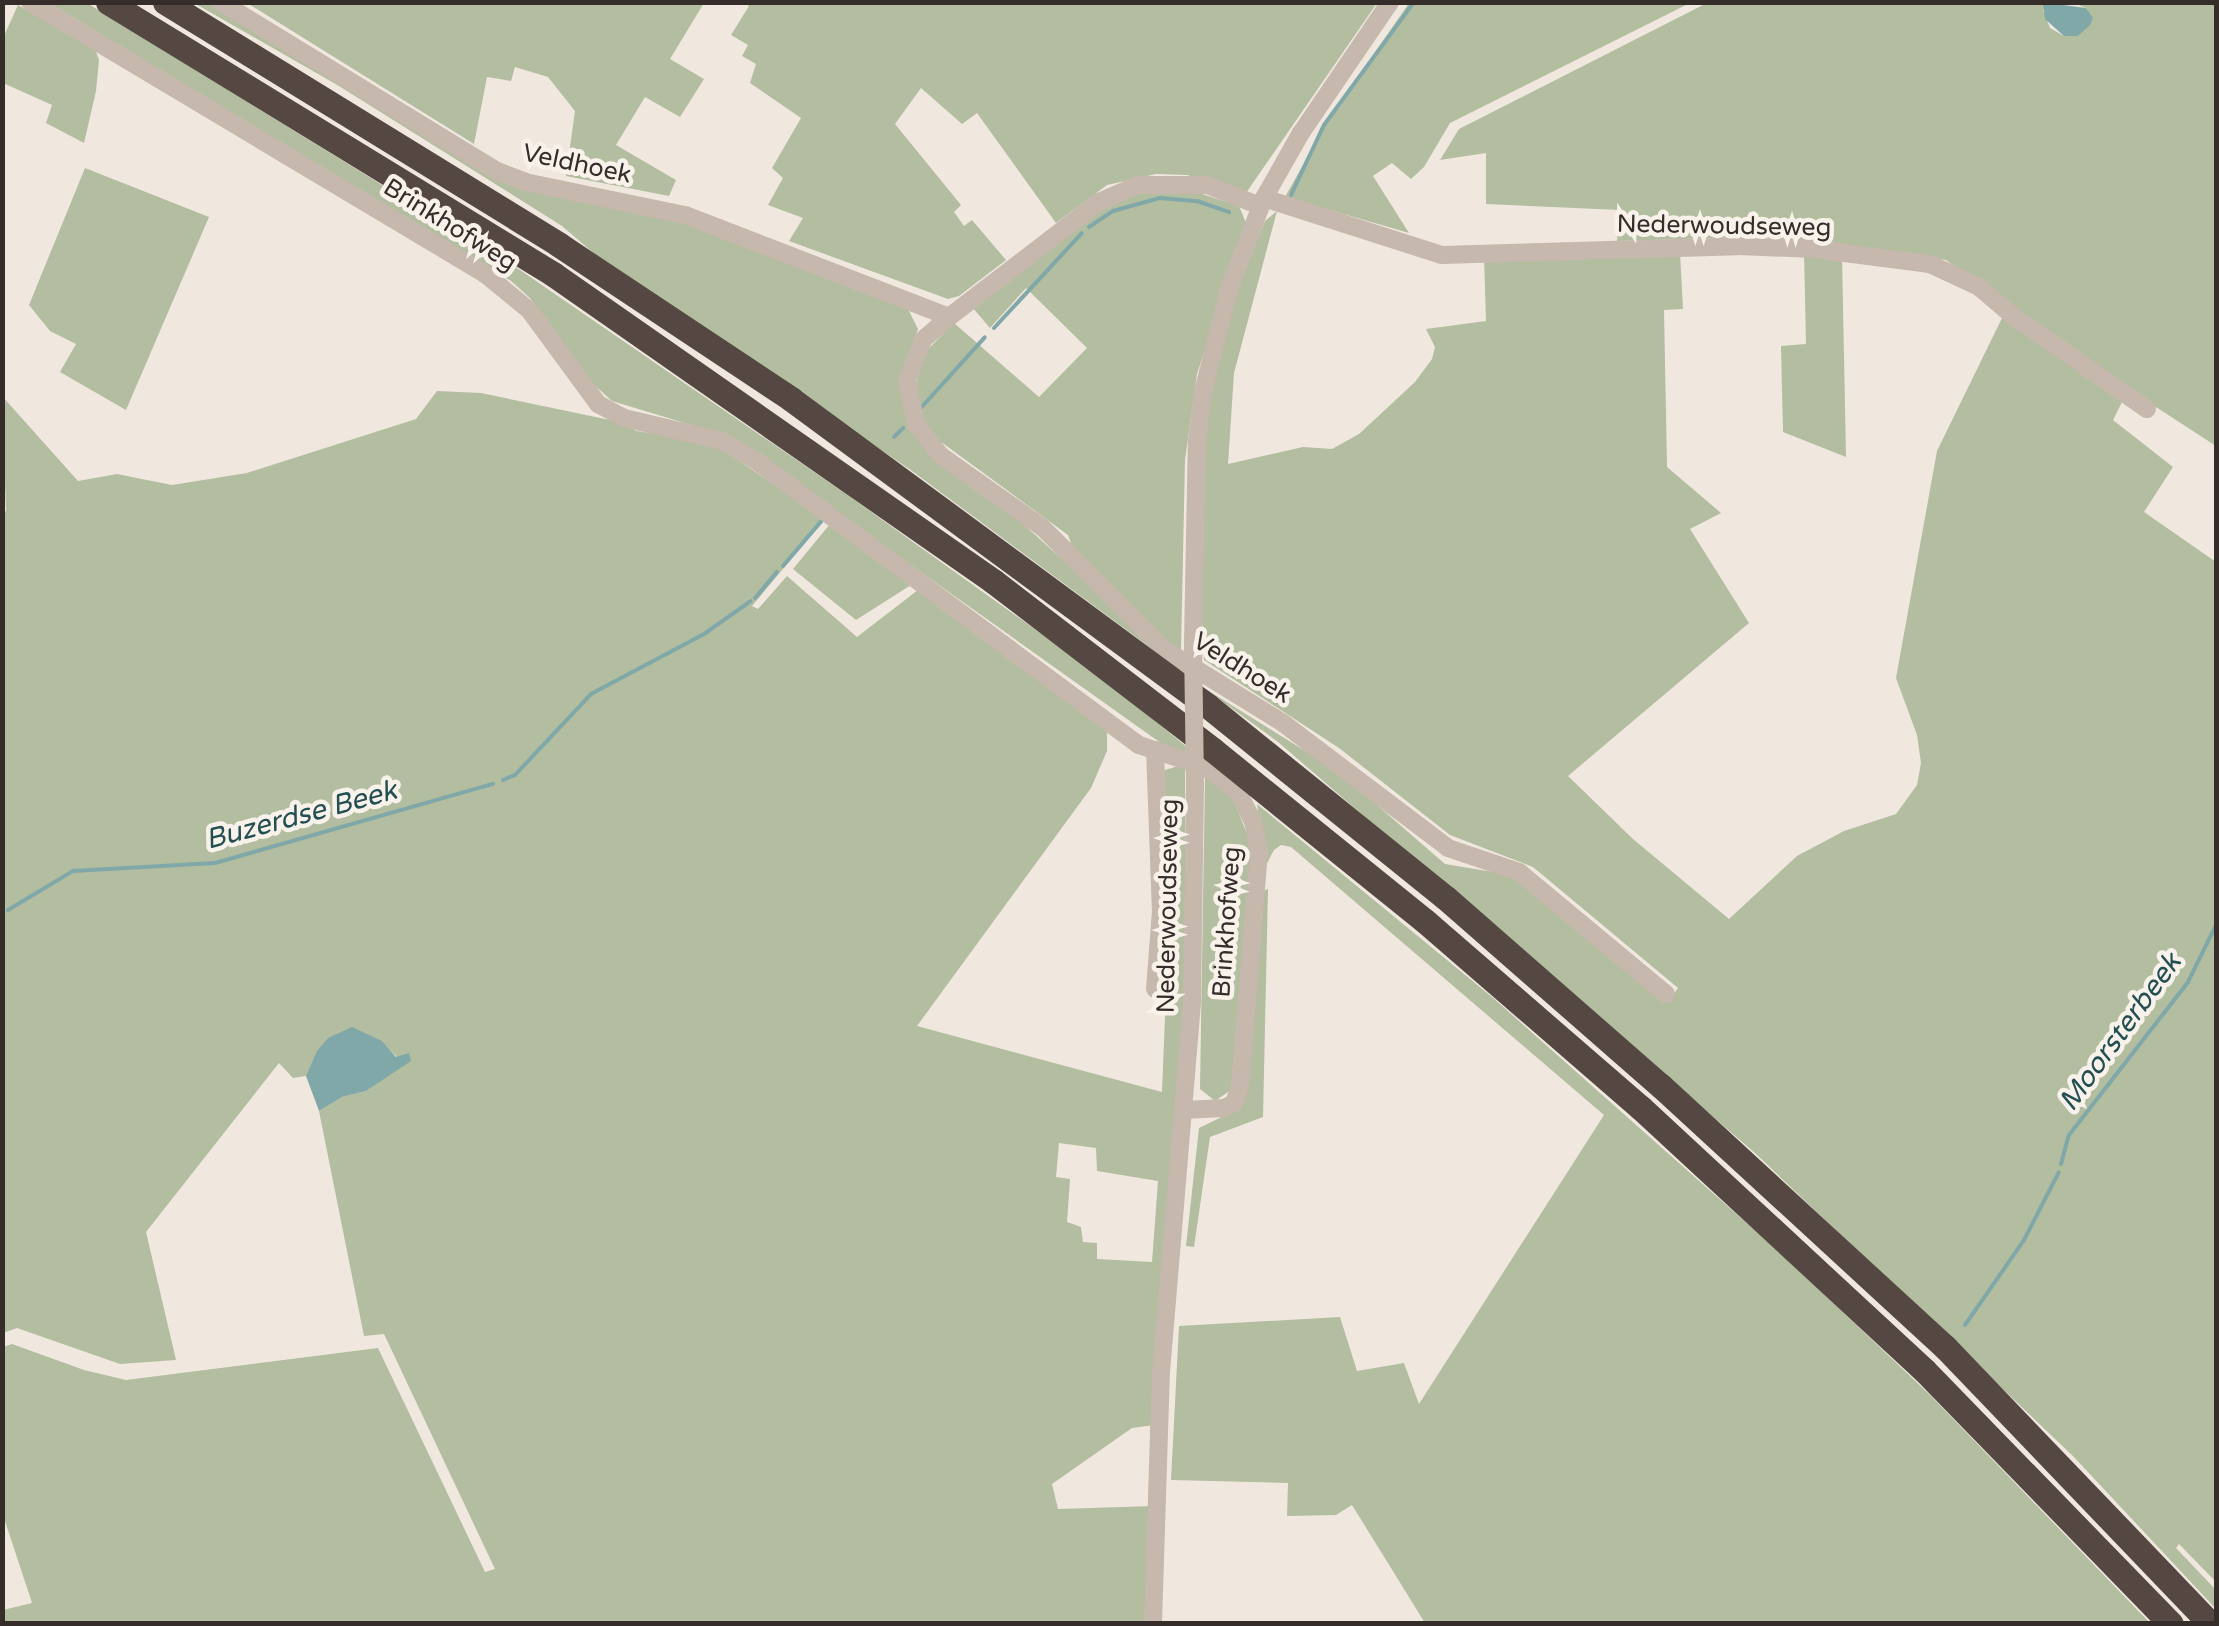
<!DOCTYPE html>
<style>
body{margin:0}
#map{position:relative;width:2219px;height:1626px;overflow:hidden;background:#f0e8df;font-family:"Varela Round",sans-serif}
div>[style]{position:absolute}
.green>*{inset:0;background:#b3bda0}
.water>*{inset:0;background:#81a8a9}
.stream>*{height:4px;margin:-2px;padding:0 2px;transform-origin:2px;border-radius:2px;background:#81a8a9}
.minor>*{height:18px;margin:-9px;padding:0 9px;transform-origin:9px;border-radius:9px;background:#c6b8ac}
.highway>*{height:25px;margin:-12.5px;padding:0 12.5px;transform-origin:12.5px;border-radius:12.5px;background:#554842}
.minor-bridge>*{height:18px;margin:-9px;padding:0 9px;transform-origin:9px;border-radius:9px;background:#c6b8ac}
span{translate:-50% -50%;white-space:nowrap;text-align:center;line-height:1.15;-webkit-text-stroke:9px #f8f2eb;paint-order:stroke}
.street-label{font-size:25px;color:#352d2a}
.water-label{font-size:28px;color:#244f52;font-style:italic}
.frame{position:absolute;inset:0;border:5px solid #352d2a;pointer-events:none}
</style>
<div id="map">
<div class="green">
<div style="clip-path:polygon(49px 3px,87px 3px,520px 270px,846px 494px,1096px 673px,1199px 757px,1165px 746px,731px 437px,612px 401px,591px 382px,530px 298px,511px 281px)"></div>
<div style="clip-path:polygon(194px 3px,213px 3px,505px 182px,654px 210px,908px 309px,918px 329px,905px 368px,911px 422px,1198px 683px,912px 471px,597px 256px,562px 226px,339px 86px)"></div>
<div style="clip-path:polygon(247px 3px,704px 3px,670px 59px,704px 79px,680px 117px,645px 97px,616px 145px,676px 180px,669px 196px,566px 176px,575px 111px,548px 77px,515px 67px,511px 81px,487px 77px,474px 144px)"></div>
<div style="clip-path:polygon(745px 3px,1377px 3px,1246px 193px,1187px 175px,1156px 174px,1107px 185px,1056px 223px,977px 113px,962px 124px,921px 88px,895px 124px,961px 205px,954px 212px,964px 226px,972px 220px,1006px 260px,959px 296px,948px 299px,789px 241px,803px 218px,768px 205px,783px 178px,772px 168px,801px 118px,750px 83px,756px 64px,742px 56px,748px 45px,731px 35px,749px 6px)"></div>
<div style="clip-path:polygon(1409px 3px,1690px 3px,1450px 123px,1424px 167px,1411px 179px,1392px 163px,1373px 176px,1409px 233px,1285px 197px,1327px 122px)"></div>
<div style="clip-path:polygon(1707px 3px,2048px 3px,2043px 10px,2050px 28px,2064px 36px,2078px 36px,2092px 19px,2086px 8px,2074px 3px,2216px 3px,2216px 446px,2068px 350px,1946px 260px,1829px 242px,1751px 237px,1617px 241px,1620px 210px,1486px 204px,1486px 153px,1440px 160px,1459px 129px)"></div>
<div style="clip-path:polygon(18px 5px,95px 49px,99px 60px,96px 91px,84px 143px,46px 123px,52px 105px,3px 83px,3px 38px)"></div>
<div style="clip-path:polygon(85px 168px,209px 217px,126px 410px,60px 372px,76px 344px,50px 331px,29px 305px)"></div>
<div style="clip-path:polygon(1138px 191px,1199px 193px,1239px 206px,1246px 223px,1197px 374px,1185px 460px,1181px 651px,1158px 637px,1075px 555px,1068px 535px,937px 439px,923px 421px,915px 388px,924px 353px,954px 323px,1039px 397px,1087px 348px,1026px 288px,990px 328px,972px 307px,1069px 227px)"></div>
<div style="clip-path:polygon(1277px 211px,1234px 373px,1228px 464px,1303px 447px,1332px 449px,1359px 434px,1415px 382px,1432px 359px,1435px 347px,1426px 329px,1486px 321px,1484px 256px,1680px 252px,1683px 309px,1664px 310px,1667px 467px,1721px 513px,1690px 529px,1749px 623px,1568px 776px,1633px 839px,1729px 919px,1797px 856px,1844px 831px,1896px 814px,1917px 785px,1921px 763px,1917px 735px,1896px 678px,1937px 451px,2003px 316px,2123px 400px,2113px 420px,2173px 467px,2144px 512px,2216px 562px,2216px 1582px,2179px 1544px,2176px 1548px,2216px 1590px,2216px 1609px,2073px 1456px,1755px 1153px,1278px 742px,1204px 688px,1339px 772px,1445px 864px,1511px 875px,1669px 1001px,1678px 988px,1533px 867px,1450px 835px,1339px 748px,1204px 660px,1196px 491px,1217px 358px,1237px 288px,1265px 221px)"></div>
<div style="clip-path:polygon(1804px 252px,1842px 256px,1846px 457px,1783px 432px,1781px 346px,1806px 344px)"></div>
<div style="clip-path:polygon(evenodd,437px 391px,481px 393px,610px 420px,637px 431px,701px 441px,724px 450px,824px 520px,752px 606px,758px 609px,787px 576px,857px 637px,918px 590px,1102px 725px,1107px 733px,1107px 751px,1091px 788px,917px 1026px,1162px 1092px,1168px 942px,1160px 786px,1165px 770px,1185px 764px,1186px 1010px,1154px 1425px,1132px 1428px,1052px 1484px,1058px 1509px,1154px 1506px,1148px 1623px,3px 1623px,3px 1610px,32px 1603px,3px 1515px,3px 1347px,12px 1344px,84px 1370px,126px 1380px,378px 1348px,485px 1572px,495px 1569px,384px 1334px,364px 1336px,319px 1111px,342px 1097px,366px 1091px,391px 1072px,397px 1057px,381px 1041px,311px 1066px,306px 1076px,293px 1078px,279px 1063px,146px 1232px,176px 1360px,120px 1364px,17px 1328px,3px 1333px,2px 514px,6px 511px,2px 396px,78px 481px,117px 474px,172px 485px,247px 473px,416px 419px,437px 391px,1059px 1143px,1096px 1148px,1097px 1171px,1158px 1181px,1152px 1262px,1097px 1259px,1097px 1243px,1083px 1242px,1081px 1227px,1067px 1222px,1070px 1179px,1056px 1177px,1059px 1143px)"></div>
<div style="clip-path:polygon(830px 524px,911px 585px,856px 620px,793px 569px)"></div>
<div style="clip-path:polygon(1205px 776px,1233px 798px,1252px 847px,1231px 1090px,1215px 1101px,1200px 1089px)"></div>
<div style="clip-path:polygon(1257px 804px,1492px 997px,1787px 1259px,1931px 1396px,2150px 1623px,1425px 1623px,1352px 1505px,1336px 1515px,1287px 1516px,1288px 1483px,1171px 1480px,1179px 1326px,1340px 1317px,1357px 1371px,1404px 1363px,1419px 1404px,1604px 1115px,1291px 847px,1281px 845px,1274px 850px,1265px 867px)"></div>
<div style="clip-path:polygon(1268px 889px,1263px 1117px,1210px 1137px,1194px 1247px,1186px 1246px,1199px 1128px,1238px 1109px,1259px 893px)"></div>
</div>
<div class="water">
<div style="clip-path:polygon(2048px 3px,2086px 8px,2093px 18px,2090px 25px,2078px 36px,2064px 36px,2045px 19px,2043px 5px)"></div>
<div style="clip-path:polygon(352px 1027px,382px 1041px,396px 1057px,409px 1053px,411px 1061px,366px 1091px,342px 1097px,319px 1111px,306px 1076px,317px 1051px,328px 1038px)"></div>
</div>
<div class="stream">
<div style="left:1291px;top:195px;width:77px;rotate:-64.8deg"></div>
<div style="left:1324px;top:125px;width:152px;rotate:-53.8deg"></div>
<div style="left:1089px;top:227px;width:29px;rotate:-34deg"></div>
<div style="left:1113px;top:211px;width:49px;rotate:-15.5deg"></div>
<div style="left:1160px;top:198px;width:37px;rotate:5deg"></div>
<div style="left:1197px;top:201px;width:34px;rotate:19deg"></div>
<div style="left:994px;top:328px;width:129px;rotate:-47.2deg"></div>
<div style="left:919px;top:410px;width:98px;rotate:-47.9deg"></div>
<div style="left:894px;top:437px;width:13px;rotate:-45deg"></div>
<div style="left:783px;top:566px;width:63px;rotate:-49.5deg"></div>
<div style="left:755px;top:598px;width:34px;rotate:-50deg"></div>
<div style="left:503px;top:780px;width:13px;rotate:-23deg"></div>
<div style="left:515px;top:775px;width:111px;rotate:-46.8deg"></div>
<div style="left:591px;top:694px;width:128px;rotate:-28deg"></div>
<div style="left:704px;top:634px;width:57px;rotate:-35.1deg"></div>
<div style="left:8px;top:910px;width:76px;rotate:-31deg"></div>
<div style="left:73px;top:871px;width:142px;rotate:-3.2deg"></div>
<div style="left:215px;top:863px;width:289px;rotate:-15.9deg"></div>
<div style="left:2061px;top:1164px;width:30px;rotate:-75deg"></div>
<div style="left:2069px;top:1135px;width:194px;rotate:-52.1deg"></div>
<div style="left:2188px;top:982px;width:64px;rotate:-63.8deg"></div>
<div style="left:1965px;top:1325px;width:103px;rotate:-55.2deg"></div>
<div style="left:2024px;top:1240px;width:76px;rotate:-62.8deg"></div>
</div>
<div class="minor">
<div style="left:30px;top:2px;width:530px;rotate:30.87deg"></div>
<div style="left:485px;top:274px;width:57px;rotate:39.3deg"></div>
<div style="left:529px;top:310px;width:117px;rotate:53.7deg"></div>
<div style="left:598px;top:404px;width:30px;rotate:28deg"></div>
<div style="left:624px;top:418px;width:101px;rotate:13.2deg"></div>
<div style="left:722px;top:441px;width:38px;rotate:30deg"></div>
<div style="left:755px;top:460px;width:478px;rotate:36.6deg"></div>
<div style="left:1139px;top:745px;width:70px;rotate:18.4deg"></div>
<div style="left:1205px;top:767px;width:41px;rotate:37.1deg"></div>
<div style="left:1238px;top:792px;width:33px;rotate:63deg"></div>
<div style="left:1253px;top:821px;width:31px;rotate:79deg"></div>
<div style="left:1259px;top:851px;width:236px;rotate:94.6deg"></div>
<div style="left:1240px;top:1086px;width:18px;rotate:109deg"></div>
<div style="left:1234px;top:1103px;width:11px;rotate:153deg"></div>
<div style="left:1224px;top:1108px;width:40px;rotate:177.1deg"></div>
<div style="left:221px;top:2px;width:324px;rotate:31.5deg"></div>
<div style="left:497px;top:171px;width:30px;rotate:21deg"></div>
<div style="left:525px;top:182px;width:163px;rotate:11.7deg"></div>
<div style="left:685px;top:215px;width:283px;rotate:21.1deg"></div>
<div style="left:949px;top:317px;width:189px;rotate:-37.5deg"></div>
<div style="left:1099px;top:202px;width:43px;rotate:-23.6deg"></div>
<div style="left:1138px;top:185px;width:69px"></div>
<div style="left:1207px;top:185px;width:57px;rotate:21.6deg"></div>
<div style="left:1264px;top:198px;width:187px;rotate:17.8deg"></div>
<div style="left:1442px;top:255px;width:296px;rotate:-1.7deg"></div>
<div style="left:1738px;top:246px;width:76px;rotate:2.3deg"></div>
<div style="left:1814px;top:249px;width:117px;rotate:7.4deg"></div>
<div style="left:1930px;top:264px;width:54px;rotate:25.1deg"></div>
<div style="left:1979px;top:287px;width:45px;rotate:40.5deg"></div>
<div style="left:2013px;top:316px;width:163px;rotate:34.8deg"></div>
<div style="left:949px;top:317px;width:35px;rotate:139deg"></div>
<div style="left:923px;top:340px;width:43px;rotate:111.8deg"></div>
<div style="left:907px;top:380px;width:45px;rotate:78.4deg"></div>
<div style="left:916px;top:424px;width:39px;rotate:52deg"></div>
<div style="left:940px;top:455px;width:126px;rotate:35.3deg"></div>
<div style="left:1043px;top:528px;width:173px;rotate:45deg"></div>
<div style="left:1165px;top:650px;width:139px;rotate:31.7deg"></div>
<div style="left:1283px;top:723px;width:207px;rotate:37.1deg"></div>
<div style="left:1448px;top:848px;width:75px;rotate:18.7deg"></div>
<div style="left:1519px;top:872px;width:191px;rotate:39.7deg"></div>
<div style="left:1193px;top:642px;width:201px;rotate:-88.9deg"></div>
<div style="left:1197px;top:441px;width:49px;rotate:-83deg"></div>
<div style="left:1203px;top:392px;width:106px;rotate:-75.8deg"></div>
<div style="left:1229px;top:289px;width:97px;rotate:-69deg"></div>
<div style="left:1264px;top:198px;width:75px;rotate:-60.4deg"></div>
<div style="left:1301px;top:133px;width:158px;rotate:-55.8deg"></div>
<div style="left:1155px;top:750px;width:161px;rotate:87.9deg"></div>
<div style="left:1161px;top:911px;width:78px;rotate:94.4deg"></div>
<div style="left:1153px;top:1624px;width:252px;rotate:-88.2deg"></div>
<div style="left:1161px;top:1372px;width:374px;rotate:-85.2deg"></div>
<div style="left:1192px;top:999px;width:210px;rotate:-89.2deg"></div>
</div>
<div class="highway">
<div style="left:108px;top:2px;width:522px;rotate:31.43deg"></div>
<div style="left:553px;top:274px;width:537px;rotate:34.9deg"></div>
<div style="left:993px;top:581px;width:277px;rotate:37.5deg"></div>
<div style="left:1213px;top:750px;width:272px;rotate:38.9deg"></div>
<div style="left:1425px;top:921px;width:286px;rotate:40.9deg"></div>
<div style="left:1641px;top:1108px;width:386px;rotate:42.8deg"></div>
<div style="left:1924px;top:1370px;width:354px;rotate:45.8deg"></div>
<div style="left:165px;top:2px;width:462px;rotate:31.6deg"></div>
<div style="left:558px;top:244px;width:280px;rotate:33.6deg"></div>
<div style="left:791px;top:399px;width:518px;rotate:36.36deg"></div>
<div style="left:1208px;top:706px;width:306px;rotate:38.9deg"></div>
<div style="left:1446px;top:898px;width:286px;rotate:41.2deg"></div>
<div style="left:1661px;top:1086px;width:386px;rotate:42.6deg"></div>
<div style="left:1945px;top:1347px;width:384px;rotate:46.2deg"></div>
</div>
<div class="minor-bridge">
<div style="left:1193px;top:642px;width:147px;rotate:89.2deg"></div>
</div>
<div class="street-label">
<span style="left:577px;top:164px;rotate:12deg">Veldhoek</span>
<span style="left:450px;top:225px;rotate:32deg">Brinkhofweg</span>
<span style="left:1724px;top:226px;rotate:1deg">Nederwoudseweg</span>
<span style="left:1242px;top:668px;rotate:32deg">Veldhoek</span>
<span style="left:1168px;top:906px;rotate:-89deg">Nederwoudseweg</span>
<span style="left:1227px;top:922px;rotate:-86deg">Brinkhofweg</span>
</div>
<div class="water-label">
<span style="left:301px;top:815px;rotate:-15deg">Buzerdse Beek</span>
<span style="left:2120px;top:1032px;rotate:-54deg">Moorsterbeek</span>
</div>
<div class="frame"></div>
</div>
